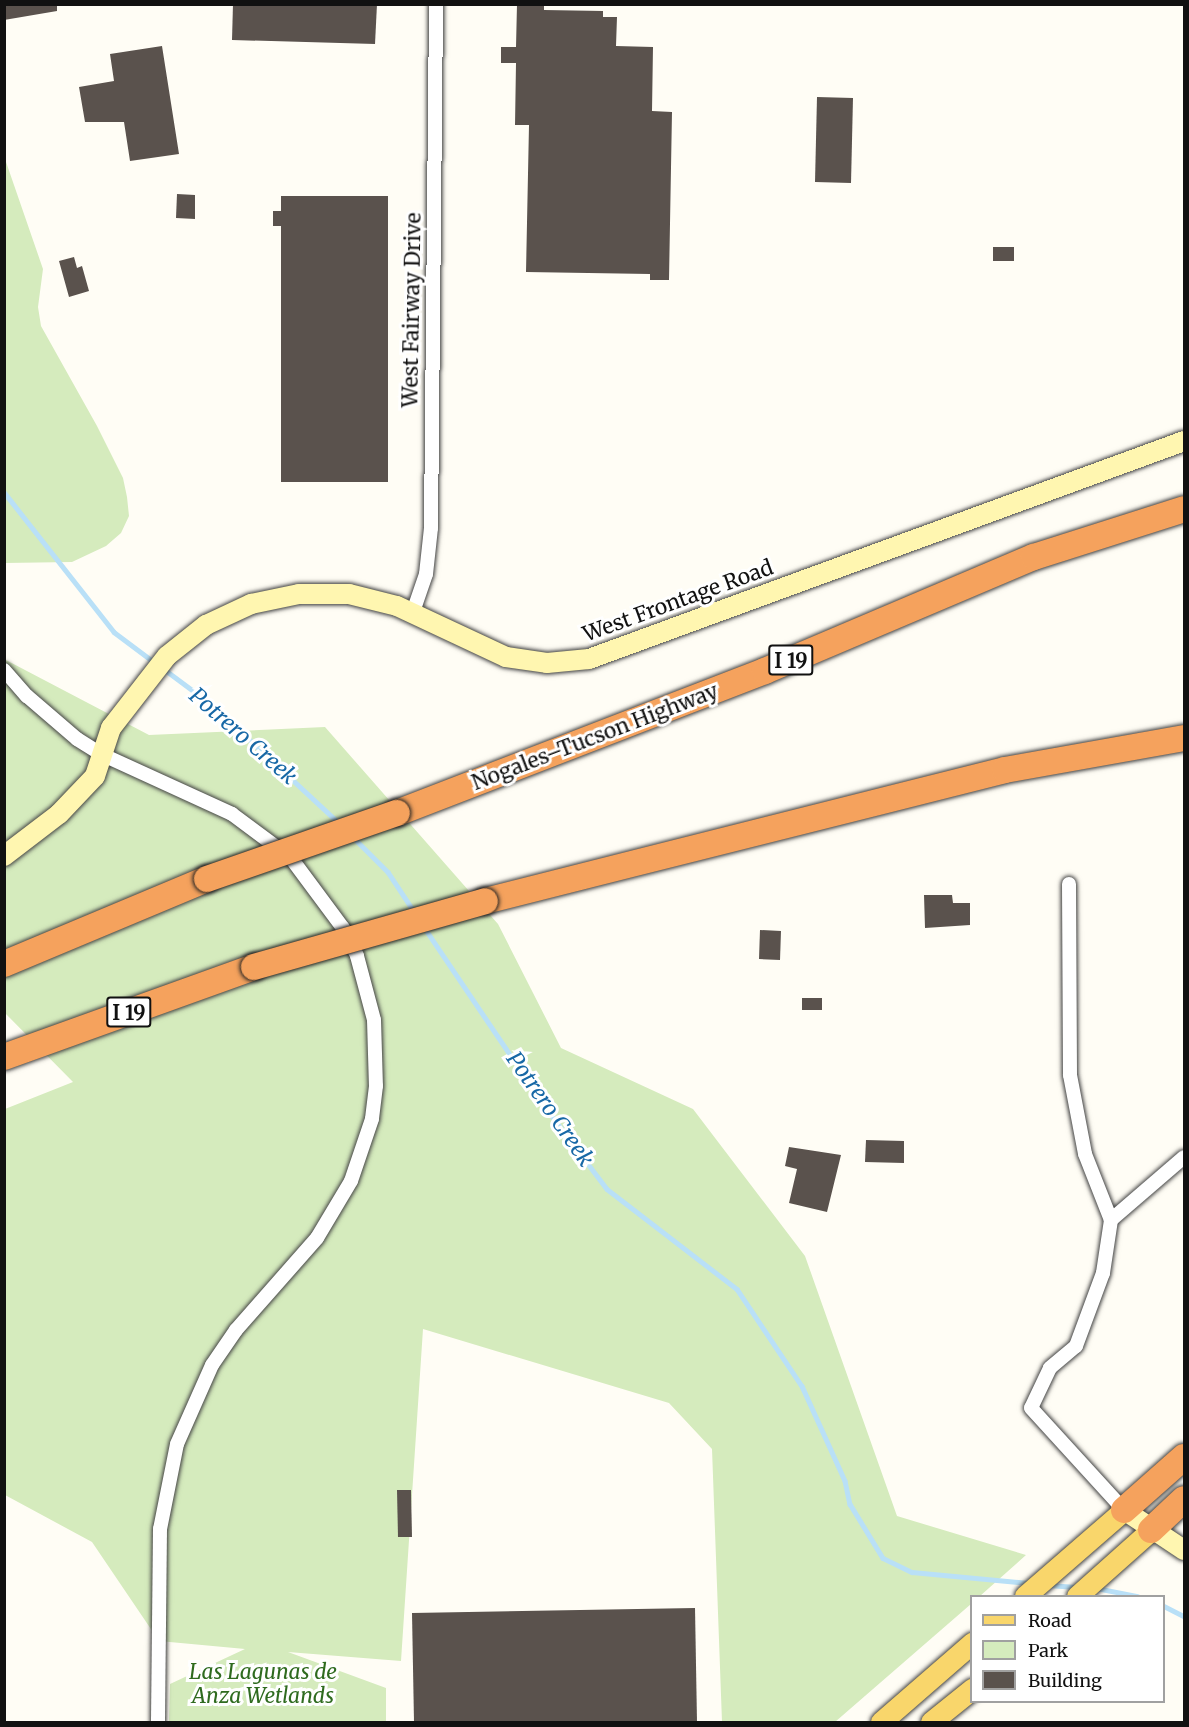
<!DOCTYPE html>
<meta charset="utf-8">
<style>
body{margin:0}
#map{position:relative;width:1189px;height:1727px;overflow:hidden;background:#fffdf5;font-family:Merriweather,serif}
div>[style]{position:absolute}
.green>*{inset:0;background:#d5ebbd}
.stream>*{height:4.5px;margin:-2.25px;padding:0 2.25px;transform-origin:2.25px;border-radius:2.25px;background:#b9e0f7}
.building>*{inset:0;background:#5a524d}
.roads{filter:drop-shadow(0 0 2px #444) drop-shadow(0 0 2px #444)}
.street>*{height:14px;margin:-7px;padding:0 7px;transform-origin:7px;border-radius:7px;background:#fff}
.secondary>*{height:20px;margin:-10px;padding:0 10px;transform-origin:10px;border-radius:10px;background:#fff6b0}
.primary>*{height:21px;margin:-10.5px;padding:0 10.5px;transform-origin:10.5px;border-radius:10.5px;background:#f9d66b}
.highway>*{height:26px;margin:-13px;padding:0 13px;transform-origin:13px;border-radius:13px;background:#f5a25d}
.bridges{filter:drop-shadow(0 0 2px #222) drop-shadow(0 0 2px #222)}
.highway-bridge>*{height:26px;margin:-13px;padding:0 13px;transform-origin:13px;border-radius:13px;background:#f5a25d}
span{translate:-50% -50%;white-space:nowrap;text-align:center;line-height:1.15;-webkit-text-stroke:6px #fff;paint-order:stroke}
.shield-label span{padding:2px 4px;background:#fff;border:2px solid;border-radius:4px;-webkit-text-stroke-width:0}
.shield-label{font-size:20px;color:#111;font-weight:700}
.street-label{font-size:21px;color:#111}
.park-label{font-size:21px;color:#2f6b1f;font-style:italic}
.water-label{font-size:22px;color:#1768a6;font-style:italic}
.frame{position:absolute;inset:0;border:6px solid #111;pointer-events:none}
.legend{position:absolute;left:970px;top:1595px;width:195px;height:108px;box-sizing:border-box;background:#fff;border:2px solid #a0a0a0;margin:0;padding:8px 10px;list-style:none;font-size:18px;color:#111}
.legend li{display:flex;align-items:center;gap:12px;height:30px}
.legend b{width:30px;border:2px solid #a0a0a0}
</style>
<div id="map">
<div class="green">
<div style="clip-path:polygon(5px 159px,43px 269px,38px 307px,41px 326px,97px 426px,123px 478px,127px 497px,129px 516px,121px 533px,106px 546px,72px 562px,5px 563px)"></div>
<div style="clip-path:polygon(4px 659px,149px 735px,325px 727px,498px 924px,561px 1048px,693px 1109px,805px 1256px,897px 1516px,1026px 1555px,980px 1596px,972px 1596px,971px 1604px,835px 1722px,722px 1722px,712px 1449px,669px 1403px,423px 1329px,401px 1661px,288px 1652px,386px 1688px,386px 1722px,169px 1722px,170px 1684px,245px 1649px,159px 1641px,92px 1542px,5px 1495px,5px 1109px,73px 1082px,5px 1013px)"></div>
</div>
<div class="stream">
<div style="left:4px;top:492px;width:178px;rotate:51.8deg"></div>
<div style="left:114px;top:632px;width:50px;rotate:36.9deg"></div>
<div style="left:164px;top:669px;width:59px;rotate:36.7deg"></div>
<div style="left:211px;top:704px;width:176px;rotate:42.9deg"></div>
<div style="left:354px;top:838px;width:48px;rotate:45deg"></div>
<div style="left:388px;top:872px;width:49px;rotate:56.6deg"></div>
<div style="left:424px;top:927px;width:223px;rotate:56deg"></div>
<div style="left:549px;top:1112px;width:96px;rotate:53deg"></div>
<div style="left:607px;top:1189px;width:164px;rotate:37.6deg"></div>
<div style="left:737px;top:1289px;width:117px;rotate:56.2deg"></div>
<div style="left:802px;top:1386px;width:104px;rotate:65.6deg"></div>
<div style="left:845px;top:1481px;width:24px;rotate:78deg"></div>
<div style="left:850px;top:1504px;width:63px;rotate:58.6deg"></div>
<div style="left:883px;top:1558px;width:32px;rotate:26deg"></div>
<div style="left:912px;top:1572px;width:117px;rotate:5.4deg"></div>
<div style="left:1048px;top:1585px;width:28px;rotate:4deg"></div>
<div style="left:1096px;top:1588px;width:42px;rotate:11deg"></div>
<div style="left:1164px;top:1606px;width:22px;rotate:27deg"></div>
</div>
<div class="building">
<div style="clip-path:polygon(4px 4px,57px 4px,57px 11px,4px 20px)"></div>
<div style="clip-path:polygon(233px 4px,377px 4px,375px 44px,232px 40px)"></div>
<div style="clip-path:polygon(517px 4px,544px 4px,544px 10px,603px 11px,603px 17px,617px 17px,616px 46px,653px 47px,652px 111px,672px 112px,669px 280px,650px 280px,650px 274px,526px 272px,529px 125px,515px 125px,516px 63px,501px 63px,501px 47px,516px 47px)"></div>
<div style="clip-path:polygon(162px 46px,179px 154px,130px 161px,124px 122px,85px 122px,79px 87px,114px 81px,110px 54px)"></div>
<div style="clip-path:polygon(817px 97px,853px 98px,851px 183px,815px 182px)"></div>
<div style="clip-path:polygon(177px 194px,195px 195px,195px 219px,176px 218px)"></div>
<div style="clip-path:polygon(281px 196px,388px 196px,388px 482px,281px 482px,281px 226px,273px 226px,273px 211px,281px 211px)"></div>
<div style="clip-path:polygon(993px 247px,1014px 247px,1014px 261px,993px 261px)"></div>
<div style="clip-path:polygon(74px 257px,77px 268px,82px 266px,89px 291px,69px 297px,59px 261px)"></div>
<div style="clip-path:polygon(924px 895px,952px 895px,953px 903px,970px 903px,970px 925px,925px 928px)"></div>
<div style="clip-path:polygon(760px 930px,781px 931px,780px 960px,759px 959px)"></div>
<div style="clip-path:polygon(802px 998px,822px 998px,822px 1010px,802px 1010px)"></div>
<div style="clip-path:polygon(866px 1140px,904px 1141px,904px 1163px,865px 1162px)"></div>
<div style="clip-path:polygon(789px 1147px,841px 1155px,827px 1212px,789px 1203px,797px 1169px,785px 1166px)"></div>
<div style="clip-path:polygon(397px 1490px,411px 1490px,412px 1537px,398px 1537px)"></div>
<div style="clip-path:polygon(695px 1608px,697px 1722px,414px 1722px,412px 1613px)"></div>
</div>
<div class="roads">
<div class="street">
<div style="left:413px;top:612px;width:40px;rotate:-71.1deg"></div>
<div style="left:426px;top:574px;width:46px;rotate:-83.8deg"></div>
<div style="left:431px;top:528px;width:524px;rotate:-89.45deg"></div>
<div style="left:4px;top:670px;width:35px;rotate:49deg"></div>
<div style="left:27px;top:696px;width:66px;rotate:40.7deg"></div>
<div style="left:77px;top:739px;width:28px;rotate:32deg"></div>
<div style="left:101px;top:754px;width:144px;rotate:24.6deg"></div>
<div style="left:232px;top:814px;width:74px;rotate:36.7deg"></div>
<div style="left:291px;top:858px;width:87px;rotate:53.4deg"></div>
<div style="left:343px;top:928px;width:31px;rotate:63deg"></div>
<div style="left:357px;top:956px;width:66px;rotate:75.1deg"></div>
<div style="left:374px;top:1020px;width:66px;rotate:88.3deg"></div>
<div style="left:376px;top:1086px;width:33px;rotate:97deg"></div>
<div style="left:372px;top:1119px;width:65px;rotate:108.7deg"></div>
<div style="left:351px;top:1181px;width:66px;rotate:120.8deg"></div>
<div style="left:317px;top:1238px;width:123px;rotate:131.4deg"></div>
<div style="left:236px;top:1330px;width:42px;rotate:124.4deg"></div>
<div style="left:212px;top:1365px;width:86px;rotate:113.9deg"></div>
<div style="left:177px;top:1444px;width:87px;rotate:101.3deg"></div>
<div style="left:160px;top:1529px;width:193px;rotate:90.6deg"></div>
<div style="left:1069px;top:884px;width:191px;rotate:89.7deg"></div>
<div style="left:1070px;top:1075px;width:80px;rotate:79.2deg"></div>
<div style="left:1085px;top:1154px;width:71px;rotate:68.5deg"></div>
<div style="left:1111px;top:1220px;width:54px;rotate:98.6deg"></div>
<div style="left:1103px;top:1273px;width:78px;rotate:110.3deg"></div>
<div style="left:1076px;top:1346px;width:34px;rotate:140deg"></div>
<div style="left:1050px;top:1368px;width:44px;rotate:115.4deg"></div>
<div style="left:1031px;top:1408px;width:138px;rotate:47.6deg"></div>
<div style="left:1111px;top:1220px;width:96px;rotate:-40.8deg"></div>
</div>
<div class="secondary">
<div style="left:4px;top:856px;width:69px;rotate:-37.4deg"></div>
<div style="left:59px;top:814px;width:52px;rotate:-46.5deg"></div>
<div style="left:95px;top:776px;width:51px;rotate:-71.6deg"></div>
<div style="left:111px;top:728px;width:91px;rotate:-52.1deg"></div>
<div style="left:167px;top:656px;width:50px;rotate:-38.5deg"></div>
<div style="left:206px;top:625px;width:50px;rotate:-25deg"></div>
<div style="left:251px;top:604px;width:49px;rotate:-11.8deg"></div>
<div style="left:299px;top:594px;width:50px"></div>
<div style="left:349px;top:594px;width:49px;rotate:14deg"></div>
<div style="left:397px;top:606px;width:120px;rotate:25.1deg"></div>
<div style="left:506px;top:657px;width:41px;rotate:8.3deg"></div>
<div style="left:547px;top:663px;width:42px;rotate:-5.4deg"></div>
<div style="left:589px;top:659px;width:634px;rotate:-20.12deg"></div>
<div style="left:1124px;top:1510px;width:72px;rotate:33.7deg"></div>
</div>
<div class="primary">
<div style="left:1025px;top:1596px;width:131px;rotate:-41deg"></div>
<div style="left:1077px;top:1596px;width:99px;rotate:-41.7deg"></div>
<div style="left:881px;top:1722px;width:121px;rotate:-41deg"></div>
<div style="left:931px;top:1722px;width:53px;rotate:-38.8deg"></div>
</div>
<div class="highway">
<div style="left:397px;top:813px;width:394px;rotate:-21.1deg"></div>
<div style="left:765px;top:671px;width:292px;rotate:-23deg"></div>
<div style="left:1034px;top:557px;width:157px;rotate:-17.7deg"></div>
<div style="left:485px;top:901px;width:536px;rotate:-14.14deg"></div>
<div style="left:1005px;top:770px;width:182px;rotate:-10.1deg"></div>
<div style="left:4px;top:964px;width:220px;rotate:-22.7deg"></div>
<div style="left:4px;top:1057px;width:266px;rotate:-19.8deg"></div>
<div style="left:1124px;top:1510px;width:80px;rotate:-41.5deg"></div>
<div style="left:1151px;top:1530px;width:45px;rotate:-43.2deg"></div>
</div>
</div>
<div class="bridges">
<div class="highway-bridge">
<div style="left:207px;top:879px;width:201px;rotate:-19.2deg"></div>
<div style="left:254px;top:967px;width:240px;rotate:-15.9deg"></div>
</div>
</div>
<div class="shield-label">
<span style="left:791px;top:660px">I 19</span>
<span style="left:129px;top:1012px">I 19</span>
</div>
<div class="street-label">
<span style="left:412px;top:310px;rotate:-89deg">West Fairway Drive</span>
<span style="left:678px;top:601px;rotate:-20deg">West Frontage Road</span>
<span style="left:595px;top:737px;rotate:-21deg">Nogales–Tucson Highway</span>
</div>
<div class="park-label">
<span style="left:263px;top:1684px">Las Lagunas de<br>Anza Wetlands</span>
</div>
<div class="water-label">
<span style="left:243px;top:736px;rotate:41deg">Potrero Creek</span>
<span style="left:550px;top:1109px;rotate:55deg">Potrero Creek</span>
</div>
<div class="frame"></div>
<ul class="legend">
<li><b style="height:8px;background:#f9d66b"></b>Road</li>
<li><b style="height:16px;background:#d5ebbd"></b>Park</li>
<li><b style="height:16px;background:#5a524d"></b>Building</li>
</ul>
</div>
